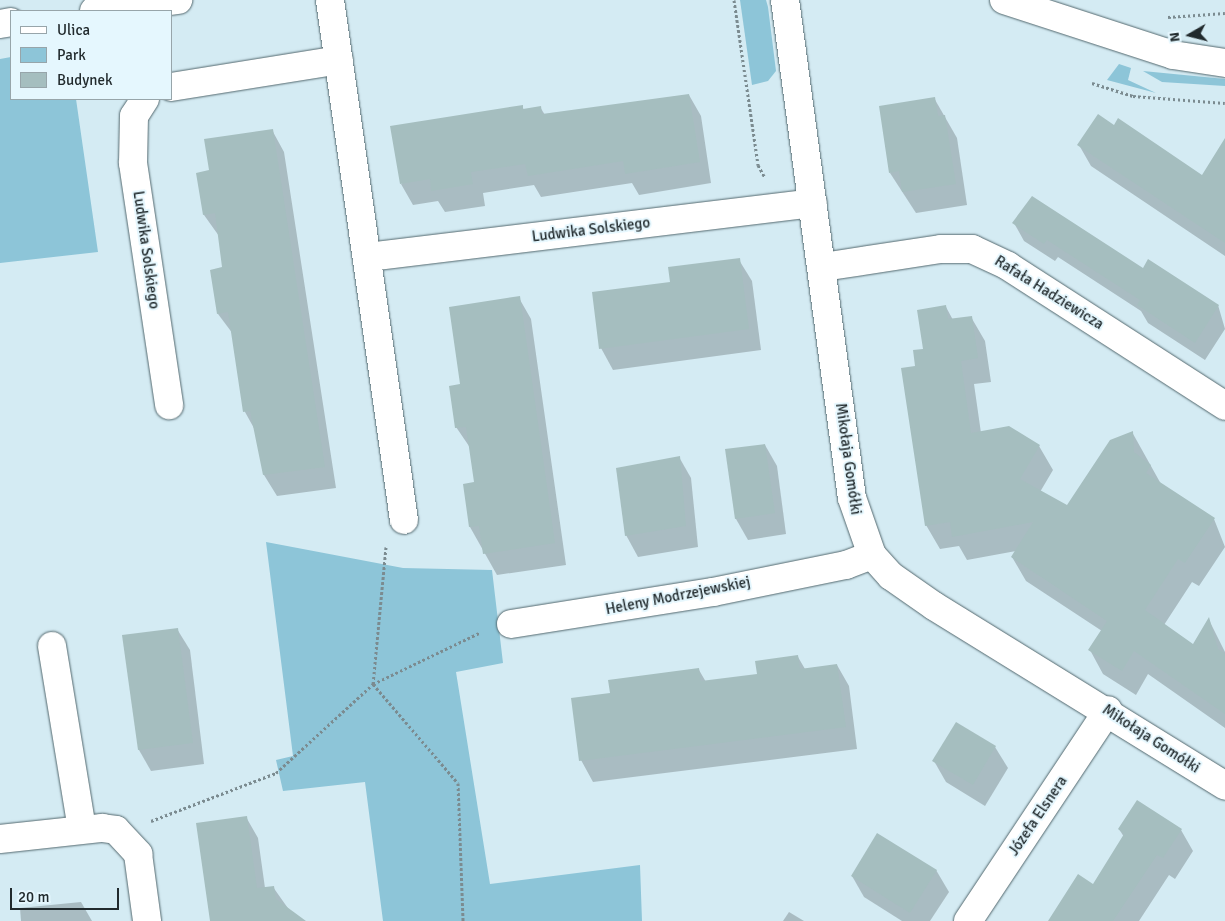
<!DOCTYPE html>
<meta charset="utf-8">
<style>
body{margin:0}
#map{position:relative;width:1225px;height:921px;overflow:hidden;background:#d4ebf3;font-family:Signika,sans-serif}
div>[style]{position:absolute}
.green>*{inset:0;background:#8dc5d8}
.shadow>*{inset:0;background:#0003}
.building>*{inset:0;background:#a5bebf}
.path>*{height:3px;margin-top:-1.5px;transform-origin:0;background:repeating-linear-gradient(90deg,#7b8b90 0 2.5px,transparent 0 5px)}
.roads{filter:drop-shadow(0 0 1px #53686e) drop-shadow(0 0 1px #53686e)}
.minor>*{height:28px;margin:-14px;padding:0 14px;transform-origin:14px;border-radius:14px;background:#fff}
span{translate:-50% -50%;white-space:nowrap;text-align:center;line-height:1.15;-webkit-text-stroke:4px #e5f7fe;paint-order:stroke}
.street-label{font-size:15px;color:#212a2d}
.legend{position:absolute;left:10px;top:10px;width:162px;height:90px;box-sizing:border-box;background:#e5f7fe;border:1px solid #97a5aa;margin:0;padding:6px 9px;list-style:none;font-size:15px;color:#212a2d}
.legend li{display:flex;align-items:center;gap:10px;height:25px}
.legend b{width:25px;border:1px solid #97a5aa}
.north{position:absolute;left:1165px;top:10px;width:50px;height:50px;-webkit-text-stroke:4px #e5f7fe;paint-order:stroke;rotate:262deg;font-size:14px;font-weight:700;line-height:20px;text-align:center;color:#212a2d}
.north::after{content:'';display:block;margin:auto;width:18px;height:22px;background:#212a2d;clip-path:polygon(50% 0,100% 100%,50% 72%,0 100%)}
.scale{position:absolute;left:10px;top:888px;width:109px;height:22px;box-sizing:border-box;border:2px solid #212a2d;border-top:0;padding-left:6px;font-size:15px;line-height:18px;white-space:nowrap;color:#212a2d;-webkit-text-stroke:4px #e5f7fe;paint-order:stroke}
</style>
<div id="map">
<div class="green">
<div style="clip-path:polygon(740px 0,766px 0,768px 7px,776px 71px,768px 81px,752px 85px)"></div>
<div style="clip-path:polygon(11px 57px,11px 99px,76px 99px,98px 252px,0 263px,0 59px)"></div>
<div style="clip-path:polygon(1119px 64px,1131px 68px,1128px 80px,1156px 93px,1107px 80px)"></div>
<div style="clip-path:polygon(1143px 71px,1225px 79px,1225px 86px,1162px 82px)"></div>
<div style="clip-path:polygon(266px 542px,403px 568px,492px 570px,503px 663px,456px 672px,490px 884px,640px 865px,642px 921px,383px 921px,365px 782px,283px 791px,276px 760px,293px 756px)"></div>
</div>
<div class="shadow">
<div style="clip-path:polygon(689px 95px,701px 116px,711px 183px,639px 195px,632px 183px,541px 197px,534px 185px,483px 193px,485px 206px,445px 212px,438px 201px,413px 205px,401px 184px,522px 106px,524px 110px,540px 107px,545px 115px)"></div>
<div style="clip-path:polygon(934px 98px,957px 138px,967px 205px,916px 213px,890px 173px)"></div>
<div style="clip-path:polygon(1114px 126px,1203px 177px,1225px 167px,1225px 256px,1091px 166px,1079px 145px)"></div>
<div style="clip-path:polygon(272px 130px,284px 152px,336px 488px,277px 496px,264px 475px,255px 430px,245px 412px,233px 334px,218px 314px,224px 268px,219px 236px,204px 215px,210px 172px)"></div>
<div style="clip-path:polygon(1014px 223px,1144px 270px,1218px 305px,1225px 329px,1205px 360px,1148px 323px,1141px 311px,1058px 257px,1055px 261px,1024px 241px)"></div>
<div style="clip-path:polygon(739px 260px,752px 281px,761px 350px,613px 370px,601px 348px,671px 283px)"></div>
<div style="clip-path:polygon(519px 298px,531px 319px,566px 565px,497px 575px,470px 527px,475px 483px,471px 449px,456px 427px,461px 385px)"></div>
<div style="clip-path:polygon(946px 307px,953px 320px,971px 317px,985px 341px,991px 382px,974px 384px,981px 433px,1039px 446px,1053px 470px,1040px 492px,1067px 507px,1132px 432px,1161px 484px,1214px 519px,1225px 547px,1199px 586px,1192px 582px,1164px 625px,1193px 646px,1209px 620px,1225px 652px,1225px 728px,1148px 674px,1136px 695px,1103px 674px,1090px 650px,1102px 631px,1026px 581px,1012px 557px,1016px 551px,967px 560px,959px 546px,940px 549px,926px 525px,917px 367px)"></div>
<div style="clip-path:polygon(765px 445px,777px 466px,786px 534px,748px 540px,736px 519px,726px 450px)"></div>
<div style="clip-path:polygon(679px 457px,691px 478px,698px 547px,638px 557px,626px 535px)"></div>
<div style="clip-path:polygon(177px 629px,190px 650px,204px 764px,151px 771px,139px 750px,123px 636px)"></div>
<div style="clip-path:polygon(798px 657px,805px 669px,837px 665px,849px 686px,857px 749px,593px 782px,581px 760px,611px 694px,699px 670px,706px 682px,758px 675px)"></div>
<div style="clip-path:polygon(995px 747px,1008px 768px,985px 806px,946px 782px,934px 761px)"></div>
<div style="clip-path:polygon(246px 817px,258px 838px,265px 888px,273px 887px,297px 921px,211px 921px)"></div>
<div style="clip-path:polygon(1119px 829px,1181px 830px,1193px 851px,1175px 879px,1169px 875px,1139px 921px,1050px 921px,1094px 885px,1124px 837px)"></div>
<div style="clip-path:polygon(936px 870px,949px 892px,930px 921px,902px 921px,864px 897px,852px 876px)"></div>
<div style="clip-path:polygon(81px 902px,92px 921px,21px 921px,20px 908px)"></div>
<div style="clip-path:polygon(789px 912px,804px 921px,783px 921px)"></div>
</div>
<div class="building">
<div style="clip-path:polygon(689px 94px,700px 162px,625px 174px,623px 161px,528px 176px,525px 164px,471px 172px,473px 184px,431px 191px,430px 179px,400px 184px,390px 126px,523px 105px,523px 109px,541px 106px,542px 114px)"></div>
<div style="clip-path:polygon(935px 97px,938px 116px,945px 115px,956px 184px,902px 192px,899px 171px,889px 173px,879px 106px)"></div>
<div style="clip-path:polygon(1098px 114px,1114px 125px,1118px 118px,1202px 175px,1225px 138px,1225px 243px,1077px 145px)"></div>
<div style="clip-path:polygon(273px 129px,325px 467px,263px 475px,250px 411px,243px 412px,228px 312px,217px 314px,210px 270px,222px 267px,215px 213px,203px 215px,196px 173px,209px 170px,204px 139px)"></div>
<div style="clip-path:polygon(1032px 196px,1143px 268px,1148px 259px,1219px 305px,1195px 343px,1137px 305px,1140px 300px,1047px 240px,1044px 244px,1012px 223px)"></div>
<div style="clip-path:polygon(740px 258px,749px 329px,599px 349px,592px 292px,670px 282px,668px 267px)"></div>
<div style="clip-path:polygon(520px 296px,555px 543px,483px 554px,479px 526px,469px 527px,463px 484px,474px 482px,466px 427px,455px 428px,449px 386px,460px 384px,449px 307px)"></div>
<div style="clip-path:polygon(946px 305px,948px 319px,972px 316px,978px 358px,961px 361px,971px 433px,1009px 426px,1040px 445px,1020px 479px,1067px 505px,1110px 440px,1133px 431px,1134px 452px,1151px 465px,1146px 473px,1215px 518px,1185px 563px,1178px 559px,1145px 610px,1193px 644px,1209px 617px,1218px 649px,1225px 654px,1225px 714px,1134px 651px,1122px 671px,1088px 650px,1107px 621px,1011px 557px,1033px 522px,952px 537px,950px 522px,925px 526px,901px 368px,915px 366px,913px 350px,923px 349px,917px 310px)"></div>
<div style="clip-path:polygon(765px 444px,775px 513px,735px 519px,725px 449px)"></div>
<div style="clip-path:polygon(680px 456px,686px 526px,625px 536px,616px 468px)"></div>
<div style="clip-path:polygon(178px 628px,193px 743px,138px 750px,122px 635px)"></div>
<div style="clip-path:polygon(798px 655px,800px 669px,837px 664px,846px 727px,579px 761px,571px 698px,610px 693px,608px 680px,699px 668px,701px 681px,757px 674px,755px 661px)"></div>
<div style="clip-path:polygon(956px 722px,996px 746px,973px 785px,932px 761px)"></div>
<div style="clip-path:polygon(1137px 800px,1182px 829px,1163px 858px,1157px 855px,1113px 921px,1048px 921px,1078px 874px,1093px 884px,1124px 834px,1118px 829px)"></div>
<div style="clip-path:polygon(247px 816px,257px 888px,274px 886px,276px 899px,306px 921px,210px 921px,196px 823px)"></div>
<div style="clip-path:polygon(877px 833px,937px 870px,910px 913px,851px 876px)"></div>
</div>
<div class="path">
<div style="left:734px;top:0;width:167px;rotate:81.7deg"></div>
<div style="left:758px;top:165px;width:13px;rotate:61deg"></div>
<div style="left:1168px;top:17px;width:57px;rotate:-4deg"></div>
<div style="left:1092px;top:83px;width:43px;rotate:17.6deg"></div>
<div style="left:1133px;top:96px;width:92px;rotate:4.4deg"></div>
<div style="left:386px;top:547px;width:138px;rotate:95.4deg"></div>
<div style="left:373px;top:684px;width:130px;rotate:49.4deg"></div>
<div style="left:458px;top:783px;width:138px;rotate:87.9deg"></div>
<div style="left:151px;top:821px;width:134px;rotate:-21deg"></div>
<div style="left:276px;top:773px;width:132px;rotate:-42.5deg"></div>
<div style="left:373px;top:684px;width:118px;rotate:-25.7deg"></div>
</div>
<div class="roads">
<div class="minor">
<div style="left:330px;top:0;width:525px;rotate:81.9deg"></div>
<div style="left:785px;top:0;width:502px;rotate:82.34deg"></div>
<div style="left:852px;top:498px;width:60px;rotate:70.7deg"></div>
<div style="left:872px;top:555px;width:28px;rotate:48deg"></div>
<div style="left:891px;top:576px;width:52px;rotate:34.9deg"></div>
<div style="left:934px;top:606px;width:342px;rotate:31.7deg"></div>
<div style="left:1004px;top:0;width:178px;rotate:18deg"></div>
<div style="left:1173px;top:55px;width:53px;rotate:8.7deg"></div>
<div style="left:94px;top:11px;width:85px;rotate:-7.5deg"></div>
<div style="left:0;top:24px;width:11px;rotate:-10deg"></div>
<div style="left:171px;top:87px;width:170px;rotate:-9.1deg"></div>
<div style="left:145px;top:99px;width:20px;rotate:123deg"></div>
<div style="left:134px;top:116px;width:47px;rotate:91.2deg"></div>
<div style="left:133px;top:163px;width:245px;rotate:81.5deg"></div>
<div style="left:368px;top:257px;width:448px;rotate:-6.9deg"></div>
<div style="left:823px;top:267px;width:119px;rotate:-8.7deg"></div>
<div style="left:941px;top:249px;width:31px"></div>
<div style="left:972px;top:249px;width:40px;rotate:25deg"></div>
<div style="left:1008px;top:266px;width:258px;rotate:32.8deg"></div>
<div style="left:511px;top:624px;width:205px;rotate:-9deg"></div>
<div style="left:713px;top:592px;width:136px;rotate:-11.5deg"></div>
<div style="left:846px;top:565px;width:28px;rotate:-21deg"></div>
<div style="left:52px;top:646px;width:185px;rotate:80.7deg"></div>
<div style="left:0;top:839px;width:103px;rotate:-6.2deg"></div>
<div style="left:102px;top:828px;width:14px;rotate:8deg"></div>
<div style="left:116px;top:830px;width:33px;rotate:47deg"></div>
<div style="left:138px;top:854px;width:68px;rotate:82.3deg"></div>
<div style="left:968px;top:921px;width:253px;rotate:-56.4deg"></div>
</div>
</div>
<div class="street-label">
<span style="left:591px;top:230px;rotate:-7deg">Ludwika Solskiego</span>
<span style="left:146px;top:250px;rotate:82deg">Ludwika Solskiego</span>
<span style="left:1049px;top:293px;rotate:32deg">Rafała Hadziewicza</span>
<span style="left:848px;top:459px;rotate:82deg">Mikołaja Gomółki</span>
<span style="left:678px;top:596px;rotate:-11deg">Heleny Modrzejewskiej</span>
<span style="left:1151px;top:739px;rotate:33deg">Mikołaja Gomółki</span>
<span style="left:1038px;top:816px;rotate:-56deg">Józefa Elsnera</span>
</div>
<ul class="legend">
<li><b style="height:6px;background:#fff"></b>Ulica</li>
<li><b style="height:14px;background:#8dc5d8"></b>Park</li>
<li><b style="height:14px;background:#a5bebf"></b>Budynek</li>
</ul>
<div class="north">N</div>
<div class="scale">20 m</div>
</div>
